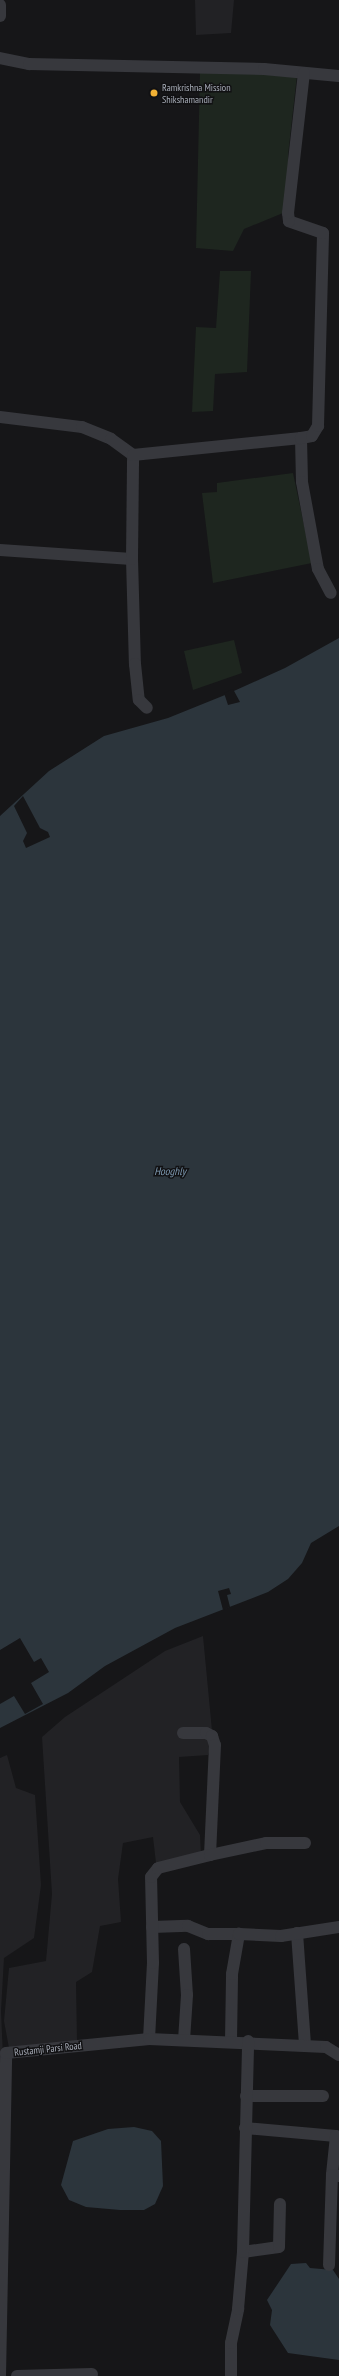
<!DOCTYPE html>
<style>
body{margin:0}
#map{position:relative;width:339px;height:2376px;overflow:hidden;background:#161618;font-family:"PT Sans Narrow",sans-serif}
div>[style]{position:absolute}
.built>*{inset:0;background:#222225}
.green>*{inset:0;background:#1e261f}
.water>*{inset:0;background:#2c353c}
.pier>*{inset:0;background:#161618}
.minor>*{height:12px;margin:-6px;padding:0 6px;transform-origin:6px;border-radius:6px;background:#37383d}
.dots>*{width:11px;height:11px;translate:-50% -50%;box-sizing:border-box;border:2px solid #111113;border-radius:50%}
span{translate:-50% -50%;white-space:nowrap;text-align:center;line-height:1.15;-webkit-text-stroke:3px #111113;paint-order:stroke}
.poi-label{font-size:10px;color:#a8adb8}
.left{translate:0 -50%;text-align:left}
.street-label{font-size:10px;color:#a8adb8}
.water-label{font-size:11px;color:#7f9bb3;font-style:italic}
</style>
<div id="map">
<div class="built">
<div style="clip-path:polygon(195px 0,234px 0,231px 33px,196px 35px)"></div>
<div style="clip-path:polygon(203px 1636px,213px 1741px,208px 1755px,179px 1757px,180px 1802px,200px 1835px,201px 1855px,156px 1863px,153px 1837px,123px 1843px,118px 1879px,121px 1922px,100px 1926px,92px 1972px,76px 1982px,77px 2041px,9px 2048px,4px 2021px,9px 1968px,46px 1961px,52px 1894px,42px 1737px,65px 1717px,165px 1651px)"></div>
<div style="clip-path:polygon(7px 1755px,16px 1788px,35px 1795px,41px 1885px,34px 1938px,4px 1958px,1px 2011px,3px 2057px,0 2056px,0 1758px)"></div>
</div>
<div class="green">
<div style="clip-path:polygon(200px 72px,297px 75px,288px 155px,289px 184px,283px 213px,244px 229px,233px 251px,196px 248px)"></div>
<div style="clip-path:polygon(220px 271px,251px 271px,247px 372px,215px 374px,213px 411px,192px 412px,196px 327px,216px 328px)"></div>
<div style="clip-path:polygon(293px 473px,312px 563px,213px 583px,202px 493px,217px 492px,217px 483px)"></div>
<div style="clip-path:polygon(234px 640px,242px 673px,193px 690px,184px 651px)"></div>
</div>
<div class="water">
<div style="clip-path:polygon(339px 638px,339px 1526px,311px 1543px,302px 1563px,288px 1579px,268px 1592px,175px 1628px,105px 1666px,68px 1693px,0 1728px,0 816px,49px 771px,104px 736px,168px 718px,225px 695px,285px 668px)"></div>
<div style="clip-path:polygon(134px 2127px,152px 2131px,161px 2141px,163px 2186px,155px 2204px,144px 2210px,120px 2210px,86px 2207px,69px 2200px,61px 2185px,73px 2141px,108px 2129px)"></div>
<div style="clip-path:polygon(306px 2263px,310px 2268px,333px 2270px,339px 2279px,339px 2360px,288px 2353px,270px 2325px,272px 2310px,267px 2300px,291px 2264px)"></div>
</div>
<div class="pier">
<div style="clip-path:polygon(233px 689px,240px 702px,228px 705px,224px 693px)"></div>
<div style="clip-path:polygon(23px 796px,40px 828px,48px 832px,50px 837px,26px 848px,23px 841px,27px 833px,14px 806px)"></div>
<div style="clip-path:polygon(229px 1588px,231px 1594px,227px 1595px,230px 1607px,223px 1610px,218px 1591px)"></div>
<div style="clip-path:polygon(20px 1638px,34px 1662px,41px 1658px,49px 1672px,31px 1683px,43px 1704px,25px 1714px,14px 1696px,0 1704px,0 1650px)"></div>
</div>
<div class="minor">
<div style="left:0;top:5px;width:11px;rotate:90deg"></div>
<div style="left:0;top:58px;width:30px;rotate:12deg"></div>
<div style="left:29px;top:64px;width:235px;rotate:1.2deg"></div>
<div style="left:264px;top:69px;width:75px;rotate:5.3deg"></div>
<div style="left:0;top:417px;width:83px;rotate:7deg"></div>
<div style="left:82px;top:427px;width:31px;rotate:22deg"></div>
<div style="left:111px;top:439px;width:27px;rotate:36deg"></div>
<div style="left:301px;top:438px;width:44px;rotate:88.7deg"></div>
<div style="left:302px;top:482px;width:88px;rotate:79.6deg"></div>
<div style="left:318px;top:569px;width:27px;rotate:62deg"></div>
<div style="left:0;top:550px;width:132px;rotate:3.9deg"></div>
<div style="left:132px;top:559px;width:105px;rotate:88.4deg"></div>
<div style="left:135px;top:664px;width:36px;rotate:84deg"></div>
<div style="left:139px;top:700px;width:11px;rotate:45deg"></div>
<div style="left:132px;top:559px;width:104px;rotate:-89.4deg"></div>
<div style="left:133px;top:455px;width:169px;rotate:-5.8deg"></div>
<div style="left:301px;top:438px;width:11px;rotate:-10deg"></div>
<div style="left:312px;top:436px;width:12px;rotate:-59deg"></div>
<div style="left:318px;top:426px;width:193px;rotate:-88.5deg"></div>
<div style="left:323px;top:233px;width:36px;rotate:-161deg"></div>
<div style="left:289px;top:221px;width:8px;rotate:-97deg"></div>
<div style="left:288px;top:213px;width:141px;rotate:-83.5deg"></div>
<div style="left:183px;top:1733px;width:23px"></div>
<div style="left:206px;top:1733px;width:7px;rotate:27deg"></div>
<div style="left:212px;top:1736px;width:9px;rotate:72deg"></div>
<div style="left:215px;top:1745px;width:110px;rotate:92.6deg"></div>
<div style="left:152px;top:1927px;width:36px;rotate:-2deg"></div>
<div style="left:188px;top:1926px;width:22px;rotate:22deg"></div>
<div style="left:208px;top:1934px;width:31px"></div>
<div style="left:297px;top:1933px;width:112px;rotate:85.9deg"></div>
<div style="left:184px;top:1949px;width:46px;rotate:86.3deg"></div>
<div style="left:187px;top:1995px;width:45px;rotate:93.8deg"></div>
<div style="left:149px;top:2039px;width:76px;rotate:-87deg"></div>
<div style="left:153px;top:1963px;width:86px;rotate:-91.3deg"></div>
<div style="left:151px;top:1877px;width:11px;rotate:-52deg"></div>
<div style="left:158px;top:1868px;width:54px;rotate:-14deg"></div>
<div style="left:210px;top:1855px;width:57px;rotate:-12.1deg"></div>
<div style="left:266px;top:1843px;width:39px"></div>
<div style="left:231px;top:2041px;width:67px;rotate:-89.1deg"></div>
<div style="left:232px;top:1974px;width:41px;rotate:-80.1deg"></div>
<div style="left:239px;top:1934px;width:42px;rotate:2.7deg"></div>
<div style="left:281px;top:1936px;width:59px;rotate:-8.8deg"></div>
<div style="left:246px;top:2096px;width:77px"></div>
<div style="left:245px;top:2128px;width:91px;rotate:5deg"></div>
<div style="left:336px;top:2136px;width:39px;rotate:96deg"></div>
<div style="left:332px;top:2175px;width:7px;rotate:8deg"></div>
<div style="left:243px;top:2252px;width:36px;rotate:-8deg"></div>
<div style="left:279px;top:2247px;width:43px;rotate:-88.7deg"></div>
<div style="left:329px;top:2265px;width:90px;rotate:-88.1deg"></div>
<div style="left:0;top:2376px;width:323px;rotate:-88.9deg"></div>
<div style="left:6px;top:2053px;width:144px;rotate:-5.6deg"></div>
<div style="left:149px;top:2039px;width:177px;rotate:2.6deg"></div>
<div style="left:326px;top:2047px;width:15px;rotate:32deg"></div>
<div style="left:17px;top:2376px;width:75px;rotate:-1.5deg"></div>
<div style="left:231px;top:2376px;width:33px;rotate:-90deg"></div>
<div style="left:231px;top:2343px;width:35px;rotate:-78deg"></div>
<div style="left:238px;top:2309px;width:57px;rotate:-85deg"></div>
<div style="left:243px;top:2252px;width:211px;rotate:-88.6deg"></div>
</div>
<div class="dots">
<div style="left:154px;top:93px;background:#f2b134"></div>
</div>
<div class="poi-label">
<span class="left" style="left:162px;top:93px">Ramkrishna Mission<br>Shikshamandir</span>
</div>
<div class="street-label">
<span style="left:48px;top:2049px;rotate:-6deg">Rustamji Parsi Road</span>
</div>
<div class="water-label">
<span style="left:170px;top:1171px">Hooghly</span>
</div>
</div>
